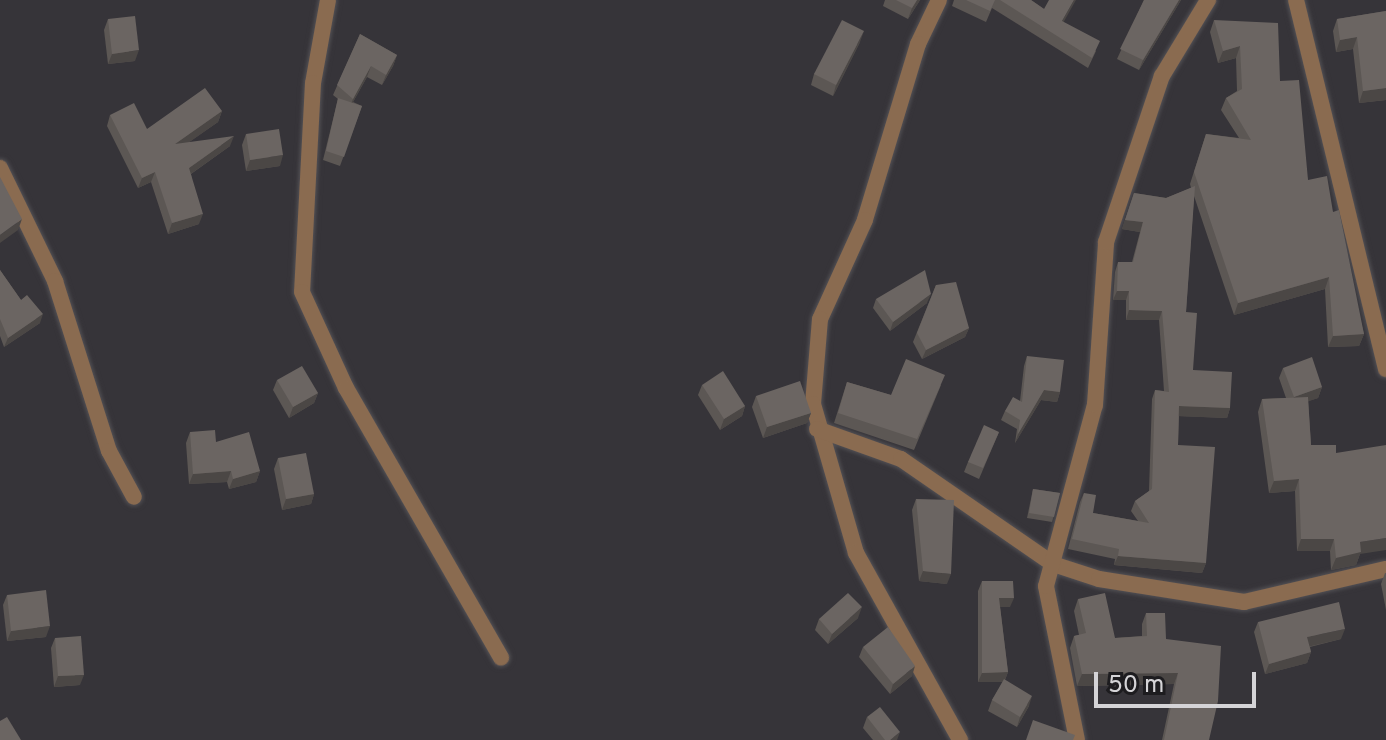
<!DOCTYPE html>
<style>
body{margin:0}
#map{position:relative;width:1386px;height:740px;overflow:hidden;background:#363439;font-family:Overpass,sans-serif}
div>[style]{position:absolute}
.roads{filter:drop-shadow(0 0 2px #535155) drop-shadow(0 0 2px #535155)}
.minor>*{height:16px;margin:-8px;padding:0 8px;transform-origin:8px;border-radius:8px;background:#8a6b50}
.wall>*{inset:0;background:#5c5754}
.shaded-wall>*{inset:0;background:#4b4745}
.building>*{inset:0;background:#6b6562}
span{translate:-50% -50%;white-space:nowrap;text-align:center;line-height:1.15;-webkit-text-stroke:6px #1d1c1f;paint-order:stroke}
.scale{position:absolute;left:1094px;top:672px;width:162px;height:36px;box-sizing:border-box;border:4px solid #d5d4d7;border-top:0;padding-left:10px;font-size:24px;line-height:28px;white-space:nowrap;color:#d5d4d7;-webkit-text-stroke:6px #1d1c1f;paint-order:stroke}
</style>
<div id="map">
<div class="roads">
<div class="minor">
<div style="left:328px;top:0;width:84px;rotate:100.2deg"></div>
<div style="left:313px;top:83px;width:209px;rotate:93deg"></div>
<div style="left:302px;top:292px;width:106px;rotate:65.4deg"></div>
<div style="left:346px;top:388px;width:311px;rotate:60.1deg"></div>
<div style="left:939px;top:0;width:49px;rotate:115.5deg"></div>
<div style="left:918px;top:44px;width:184px;rotate:106.8deg"></div>
<div style="left:865px;top:220px;width:109px;rotate:114.4deg"></div>
<div style="left:820px;top:319px;width:85px;rotate:94.7deg"></div>
<div style="left:813px;top:404px;width:155px;rotate:73.9deg"></div>
<div style="left:856px;top:553px;width:214px;rotate:60.9deg"></div>
<div style="left:1296px;top:0;width:380px;rotate:76.3deg"></div>
<div style="left:0;top:168px;width:126px;rotate:64deg"></div>
<div style="left:55px;top:281px;width:178px;rotate:72.4deg"></div>
<div style="left:109px;top:451px;width:52px;rotate:61.5deg"></div>
<div style="left:817px;top:429px;width:89px;rotate:19.7deg"></div>
<div style="left:901px;top:459px;width:185px;rotate:34.6deg"></div>
<div style="left:1053px;top:564px;width:48px;rotate:18.1deg"></div>
<div style="left:1099px;top:579px;width:147px;rotate:9deg"></div>
<div style="left:1244px;top:602px;width:146px;rotate:-13.1deg"></div>
<div style="left:1077px;top:740px;width:157px;rotate:-101.4deg"></div>
<div style="left:1046px;top:586px;width:188px;rotate:-74.9deg"></div>
<div style="left:1095px;top:405px;width:163px;rotate:-86.1deg"></div>
<div style="left:1106px;top:242px;width:175px;rotate:-71.4deg"></div>
<div style="left:1162px;top:76px;width:89px;rotate:-58.8deg"></div>
</div>
</div>
<div class="wall">
<div style="clip-path:polygon(885px 0,920px 0,908px 19px,883px 6px)"></div>
<div style="clip-path:polygon(954px 0,1031px 0,1063px 22px,1096px 51px,1088px 68px,992px 8px,986px 22px,952px 6px)"></div>
<div style="clip-path:polygon(1144px 0,1181px 0,1139px 70px,1117px 59px)"></div>
<div style="clip-path:polygon(1386px 11px,1386px 100px,1359px 103px,1353px 49px,1336px 52px,1333px 31px,1337px 19px)"></div>
<div style="clip-path:polygon(108px 19px,135px 61px,108px 64px,104px 30px)"></div>
<div style="clip-path:polygon(1214px 20px,1280px 81px,1308px 180px,1333px 212px,1364px 334px,1359px 346px,1328px 347px,1325px 289px,1234px 315px,1194px 196px,1186px 312px,1193px 370px,1230px 408px,1227px 418px,1179px 416px,1178px 445px,1206px 563px,1202px 573px,1114px 565px,1115px 559px,1068px 549px,1080px 502px,1084px 493px,1093px 513px,1138px 521px,1131px 511px,1135px 501px,1149px 491px,1152px 399px,1155px 390px,1164px 391px,1159px 320px,1126px 320px,1126px 300px,1113px 300px,1115px 272px,1118px 262px,1132px 262px,1140px 232px,1122px 229px,1134px 193px,1166px 198px,1191px 188px,1190px 184px,1206px 134px,1239px 138px,1221px 110px,1226px 98px,1237px 91px,1236px 58px,1218px 63px,1210px 32px)"></div>
<div style="clip-path:polygon(360px 34px,397px 55px,393px 66px,382px 85px,367px 77px,353px 102px,362px 106px,340px 166px,323px 160px,338px 99px,333px 95px)"></div>
<div style="clip-path:polygon(860px 42px,833px 96px,811px 85px,814px 74px)"></div>
<div style="clip-path:polygon(222px 111px,218px 122px,189px 142px,230px 146px,191px 174px,199px 224px,168px 234px,151px 182px,138px 188px,107px 126px,110px 115px,147px 129px)"></div>
<div style="clip-path:polygon(246px 134px,280px 166px,246px 171px,242px 145px)"></div>
<div style="clip-path:polygon(0 270px,21px 300px,40px 323px,4px 347px,0 336px)"></div>
<div style="clip-path:polygon(936px 285px,969px 328px,965px 337px,922px 359px,913px 342px)"></div>
<div style="clip-path:polygon(876px 299px,927px 303px,890px 331px,873px 308px)"></div>
<div style="clip-path:polygon(1027px 356px,1060px 392px,1057px 402px,1041px 400px,1015px 443px,1017px 429px,1001px 420px,1005px 411px,1020px 401px,1024px 366px)"></div>
<div style="clip-path:polygon(1283px 368px,1322px 387px,1318px 398px,1308px 401px,1311px 445px,1336px 453px,1360px 554px,1356px 565px,1331px 570px,1330px 551px,1297px 551px,1295px 491px,1269px 493px,1258px 412px,1262px 399px,1286px 398px,1279px 378px)"></div>
<div style="clip-path:polygon(277px 380px,318px 393px,314px 403px,289px 418px,273px 390px)"></div>
<div style="clip-path:polygon(847px 382px,891px 395px,941px 385px,914px 450px,834px 423px)"></div>
<div style="clip-path:polygon(702px 385px,745px 406px,742px 416px,720px 430px,698px 395px)"></div>
<div style="clip-path:polygon(756px 396px,811px 413px,807px 423px,763px 438px,752px 407px)"></div>
<div style="clip-path:polygon(190px 432px,216px 442px,260px 471px,256px 482px,229px 489px,227px 482px,189px 484px,186px 443px)"></div>
<div style="clip-path:polygon(999px 432px,979px 479px,964px 472px,968px 462px)"></div>
<div style="clip-path:polygon(278px 458px,314px 494px,311px 504px,282px 510px,274px 469px)"></div>
<div style="clip-path:polygon(1033px 489px,1060px 493px,1052px 522px,1027px 518px)"></div>
<div style="clip-path:polygon(916px 499px,947px 584px,919px 581px,912px 510px)"></div>
<div style="clip-path:polygon(1385px 573px,1386px 573px,1386px 610px,1381px 584px)"></div>
<div style="clip-path:polygon(982px 581px,1010px 607px,1000px 607px,1008px 672px,1005px 680px,1029px 706px,1017px 727px,988px 711px,992px 700px,1003px 682px,978px 682px,978px 591px)"></div>
<div style="clip-path:polygon(7px 595px,46px 637px,7px 641px,3px 605px)"></div>
<div style="clip-path:polygon(1078px 599px,1115px 638px,1142px 636px,1142px 624px,1146px 613px,1166px 639px,1209px 740px,1162px 740px,1174px 684px,1077px 686px,1070px 648px,1074px 636px,1079px 635px,1074px 611px)"></div>
<div style="clip-path:polygon(858px 618px,828px 644px,815px 630px,819px 619px)"></div>
<div style="clip-path:polygon(1258px 622px,1341px 639px,1310px 647px,1311px 652px,1307px 663px,1265px 674px,1254px 632px)"></div>
<div style="clip-path:polygon(55px 638px,80px 685px,54px 687px,51px 648px)"></div>
<div style="clip-path:polygon(863px 647px,912px 676px,890px 694px,859px 657px)"></div>
<div style="clip-path:polygon(867px 717px,897px 740px,873px 740px,863px 728px)"></div>
</div>
<div class="shaded-wall">
<div style="clip-path:polygon(917px 0,920px 0,908px 19px,912px 8px)"></div>
<div style="clip-path:polygon(1074px 0,1076px 0,1058px 32px,1062px 21px)"></div>
<div style="clip-path:polygon(1179px 0,1181px 0,1139px 70px,1143px 60px)"></div>
<div style="clip-path:polygon(864px 31px,860px 42px,833px 96px,836px 85px)"></div>
<div style="clip-path:polygon(1357px 37px,1353px 49px,1336px 52px,1340px 40px)"></div>
<div style="clip-path:polygon(1240px 46px,1236px 58px,1218px 63px,1223px 51px)"></div>
<div style="clip-path:polygon(139px 50px,135px 61px,108px 64px,112px 54px)"></div>
<div style="clip-path:polygon(397px 55px,393px 66px,382px 85px,386px 75px)"></div>
<div style="clip-path:polygon(371px 66px,367px 77px,349px 109px,353px 99px)"></div>
<div style="clip-path:polygon(1386px 88px,1386px 100px,1359px 103px,1363px 91px)"></div>
<div style="clip-path:polygon(222px 111px,218px 122px,171px 155px,175px 144px)"></div>
<div style="clip-path:polygon(234px 136px,230px 146px,185px 178px,189px 168px)"></div>
<div style="clip-path:polygon(283px 155px,280px 166px,246px 171px,250px 160px)"></div>
<div style="clip-path:polygon(155px 172px,151px 182px,138px 188px,142px 178px)"></div>
<div style="clip-path:polygon(203px 214px,199px 224px,168px 234px,172px 223px)"></div>
<div style="clip-path:polygon(22px 219px,18px 230px,0 243px,0 235px)"></div>
<div style="clip-path:polygon(1125px 220px,1143px 222px,1140px 232px,1122px 229px)"></div>
<div style="clip-path:polygon(1329px 277px,1325px 289px,1234px 315px,1238px 303px)"></div>
<div style="clip-path:polygon(1117px 291px,1129px 291px,1126px 300px,1113px 300px)"></div>
<div style="clip-path:polygon(931px 294px,927px 303px,890px 331px,893px 322px)"></div>
<div style="clip-path:polygon(1129px 310px,1162px 311px,1159px 320px,1126px 320px)"></div>
<div style="clip-path:polygon(43px 314px,40px 323px,4px 347px,8px 338px)"></div>
<div style="clip-path:polygon(969px 328px,965px 337px,922px 359px,926px 350px)"></div>
<div style="clip-path:polygon(1364px 334px,1359px 346px,1328px 347px,1333px 336px)"></div>
<div style="clip-path:polygon(1322px 387px,1318px 398px,1290px 408px,1294px 397px)"></div>
<div style="clip-path:polygon(1044px 390px,1060px 392px,1057px 402px,1041px 400px,1015px 443px,1018px 434px)"></div>
<div style="clip-path:polygon(318px 393px,314px 403px,289px 418px,293px 407px)"></div>
<div style="clip-path:polygon(745px 406px,742px 416px,720px 430px,724px 419px)"></div>
<div style="clip-path:polygon(1179px 406px,1230px 408px,1227px 418px,1175px 416px)"></div>
<div style="clip-path:polygon(811px 413px,807px 423px,763px 438px,767px 427px)"></div>
<div style="clip-path:polygon(231px 471px,227px 482px,189px 484px,193px 474px)"></div>
<div style="clip-path:polygon(260px 471px,256px 482px,229px 489px,233px 479px)"></div>
<div style="clip-path:polygon(1299px 479px,1295px 491px,1269px 493px,1274px 481px)"></div>
<div style="clip-path:polygon(314px 494px,311px 504px,282px 510px,286px 499px)"></div>
<div style="clip-path:polygon(1386px 538px,1386px 550px,1360px 554px,1356px 565px,1331px 570px,1336px 558px,1360px 542px)"></div>
<div style="clip-path:polygon(1301px 539px,1334px 539px,1330px 551px,1297px 551px)"></div>
<div style="clip-path:polygon(1118px 556px,1206px 563px,1202px 573px,1114px 565px)"></div>
<div style="clip-path:polygon(923px 571px,951px 574px,947px 584px,919px 581px)"></div>
<div style="clip-path:polygon(999px 598px,1014px 598px,1010px 607px,995px 607px)"></div>
<div style="clip-path:polygon(862px 607px,858px 618px,828px 644px,832px 634px)"></div>
<div style="clip-path:polygon(50px 626px,46px 637px,7px 641px,11px 631px)"></div>
<div style="clip-path:polygon(1345px 629px,1341px 639px,1303px 648px,1307px 637px)"></div>
<div style="clip-path:polygon(1311px 652px,1307px 663px,1265px 674px,1269px 664px)"></div>
<div style="clip-path:polygon(915px 666px,912px 676px,890px 694px,893px 684px)"></div>
<div style="clip-path:polygon(1008px 672px,1004px 682px,978px 682px,982px 673px)"></div>
<div style="clip-path:polygon(1178px 673px,1174px 684px,1077px 686px,1082px 674px)"></div>
<div style="clip-path:polygon(84px 675px,80px 685px,54px 687px,58px 676px)"></div>
<div style="clip-path:polygon(1032px 696px,1029px 706px,1017px 727px,1020px 717px)"></div>
<div style="clip-path:polygon(900px 732px,897px 740px,890px 740px)"></div>
</div>
<div class="building">
<div style="clip-path:polygon(896px 0,917px 0,912px 8px)"></div>
<div style="clip-path:polygon(966px 0,995px 0,990px 11px)"></div>
<div style="clip-path:polygon(1000px 0,1031px 0,1044px 9px,1049px 0,1074px 0,1062px 21px,1100px 41px,1092px 58px)"></div>
<div style="clip-path:polygon(1144px 0,1179px 0,1143px 60px,1120px 49px)"></div>
<div style="clip-path:polygon(1386px 11px,1386px 88px,1363px 91px,1357px 37px,1340px 40px,1337px 19px)"></div>
<div style="clip-path:polygon(135px 16px,139px 50px,112px 54px,108px 19px)"></div>
<div style="clip-path:polygon(842px 20px,864px 31px,836px 85px,814px 74px)"></div>
<div style="clip-path:polygon(1214px 20px,1278px 23px,1280px 81px,1299px 80px,1308px 180px,1327px 176px,1333px 212px,1339px 210px,1364px 334px,1333px 336px,1329px 277px,1238px 303px,1194px 172px,1206px 134px,1251px 140px,1226px 98px,1242px 89px,1240px 46px,1223px 51px)"></div>
<div style="clip-path:polygon(360px 34px,397px 55px,386px 75px,371px 66px,353px 99px,337px 85px)"></div>
<div style="clip-path:polygon(205px 88px,222px 111px,175px 144px,234px 136px,189px 168px,203px 214px,172px 223px,155px 172px,142px 178px,110px 115px,134px 103px,147px 129px)"></div>
<div style="clip-path:polygon(338px 98px,362px 106px,344px 157px,326px 151px)"></div>
<div style="clip-path:polygon(279px 129px,283px 155px,250px 160px,246px 134px)"></div>
<div style="clip-path:polygon(0 177px,22px 219px,0 235px)"></div>
<div style="clip-path:polygon(1195px 186px,1186px 312px,1197px 313px,1193px 370px,1232px 372px,1230px 408px,1179px 406px,1178px 445px,1215px 447px,1206px 563px,1118px 556px,1119px 549px,1072px 539px,1084px 493px,1096px 495px,1093px 513px,1149px 523px,1135px 501px,1152px 489px,1155px 390px,1169px 392px,1162px 311px,1129px 310px,1129px 291px,1117px 291px,1118px 262px,1133px 262px,1143px 222px,1125px 220px,1134px 193px,1166px 198px)"></div>
<div style="clip-path:polygon(0 270px,21px 300px,27px 295px,43px 314px,8px 338px,0 319px)"></div>
<div style="clip-path:polygon(925px 270px,931px 294px,893px 322px,876px 299px)"></div>
<div style="clip-path:polygon(956px 282px,969px 328px,926px 350px,917px 333px,936px 285px)"></div>
<div style="clip-path:polygon(1027px 356px,1064px 360px,1060px 392px,1044px 390px,1018px 434px,1020px 420px,1005px 411px,1013px 397px,1022px 402px)"></div>
<div style="clip-path:polygon(1312px 357px,1322px 387px,1294px 397px,1283px 368px)"></div>
<div style="clip-path:polygon(906px 359px,945px 375px,917px 439px,838px 413px,847px 382px,891px 395px)"></div>
<div style="clip-path:polygon(302px 366px,318px 393px,293px 407px,277px 380px)"></div>
<div style="clip-path:polygon(723px 371px,745px 406px,724px 419px,702px 385px)"></div>
<div style="clip-path:polygon(800px 381px,811px 413px,767px 427px,756px 396px)"></div>
<div style="clip-path:polygon(1308px 397px,1311px 445px,1336px 445px,1336px 453px,1386px 445px,1386px 538px,1360px 542px,1361px 552px,1336px 558px,1334px 539px,1301px 539px,1299px 479px,1274px 481px,1262px 399px)"></div>
<div style="clip-path:polygon(984px 425px,999px 432px,983px 468px,968px 462px)"></div>
<div style="clip-path:polygon(215px 430px,216px 442px,249px 432px,260px 471px,233px 479px,231px 471px,193px 474px,190px 432px)"></div>
<div style="clip-path:polygon(306px 453px,314px 494px,286px 499px,278px 458px)"></div>
<div style="clip-path:polygon(1033px 489px,1060px 493px,1054px 517px,1029px 513px)"></div>
<div style="clip-path:polygon(916px 499px,954px 500px,951px 574px,923px 571px)"></div>
<div style="clip-path:polygon(982px 581px,1013px 581px,1014px 598px,999px 598px,1008px 672px,982px 673px)"></div>
<div style="clip-path:polygon(46px 590px,50px 626px,11px 631px,7px 595px)"></div>
<div style="clip-path:polygon(848px 593px,862px 607px,832px 634px,819px 619px)"></div>
<div style="clip-path:polygon(1105px 593px,1115px 638px,1147px 636px,1146px 613px,1165px 613px,1166px 639px,1221px 646px,1218px 701px,1209px 740px,1164px 740px,1178px 673px,1082px 674px,1074px 636px,1086px 633px,1078px 599px)"></div>
<div style="clip-path:polygon(1339px 602px,1345px 629px,1307px 637px,1311px 652px,1269px 664px,1258px 622px)"></div>
<div style="clip-path:polygon(888px 627px,915px 666px,893px 684px,863px 647px)"></div>
<div style="clip-path:polygon(81px 636px,84px 675px,58px 676px,55px 638px)"></div>
<div style="clip-path:polygon(1004px 679px,1032px 696px,1020px 717px,992px 700px)"></div>
<div style="clip-path:polygon(880px 707px,900px 732px,890px 740px,885px 740px,867px 717px)"></div>
<div style="clip-path:polygon(7px 717px,21px 740px,0 740px,0 721px)"></div>
<div style="clip-path:polygon(1033px 720px,1075px 735px,1073px 740px,1026px 740px)"></div>
</div>
<div class="scale">50 m</div>
</div>
